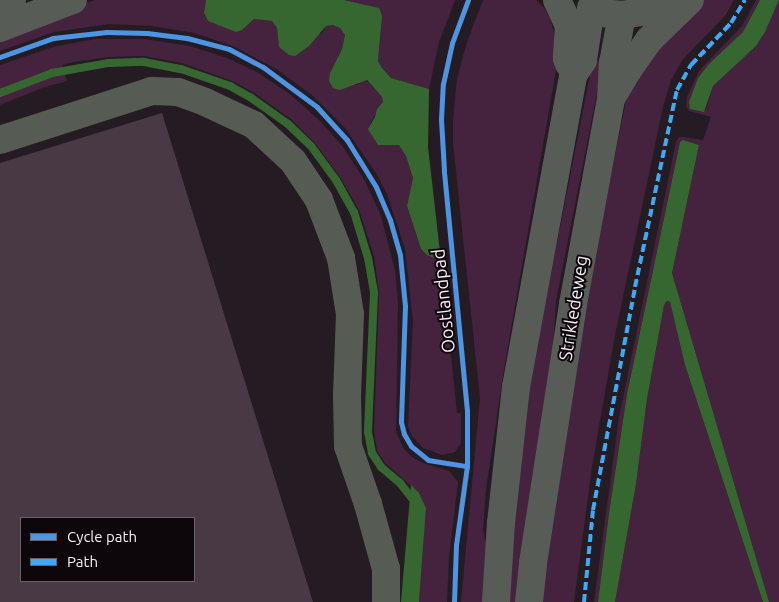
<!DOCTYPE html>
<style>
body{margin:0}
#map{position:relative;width:779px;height:602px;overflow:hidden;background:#251c23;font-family:Ubuntu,sans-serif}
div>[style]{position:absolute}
.green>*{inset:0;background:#45223e}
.water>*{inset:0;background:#376731}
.shadow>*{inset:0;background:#0007}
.stream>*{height:8px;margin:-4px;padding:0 4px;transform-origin:4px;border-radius:4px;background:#376731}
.building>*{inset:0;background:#483945}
.minor>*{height:28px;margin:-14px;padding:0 14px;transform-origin:14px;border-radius:14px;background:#565c54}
.major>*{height:28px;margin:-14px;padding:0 14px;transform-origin:14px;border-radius:14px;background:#585c56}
.quiet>*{height:4px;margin-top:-2px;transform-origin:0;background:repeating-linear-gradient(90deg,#3fa9f5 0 8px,transparent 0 12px)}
.cycleway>*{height:5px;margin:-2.5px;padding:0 2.5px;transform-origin:2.5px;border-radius:2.5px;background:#4d94e3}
span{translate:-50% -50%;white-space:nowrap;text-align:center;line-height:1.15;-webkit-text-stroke:4px #0d060b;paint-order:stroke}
.street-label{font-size:18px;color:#f9edf6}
.legend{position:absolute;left:20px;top:517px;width:175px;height:65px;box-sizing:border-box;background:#0d060b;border:1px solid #6b6269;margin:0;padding:6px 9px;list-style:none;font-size:15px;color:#f9edf6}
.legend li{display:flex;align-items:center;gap:10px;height:25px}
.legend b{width:25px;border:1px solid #6b6269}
</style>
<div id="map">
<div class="green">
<div style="clip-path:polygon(95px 0,206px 0,204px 13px,208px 21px,242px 30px,254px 19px,272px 21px,277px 28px,279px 47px,322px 33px,326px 26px,333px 25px,340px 28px,345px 35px,342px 49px,330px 73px,356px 85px,366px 80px,382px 97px,383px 102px,370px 124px,385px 145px,399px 145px,406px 156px,413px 178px,407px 206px,421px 249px,427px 255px,441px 261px,457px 413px,461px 413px,461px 443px,455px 452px,442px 455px,423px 448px,412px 436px,408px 426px,413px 321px,405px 249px,387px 194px,376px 173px,345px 128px,313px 96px,278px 70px,233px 46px,194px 33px,152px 26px,109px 24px,54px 32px,0 51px,0 35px)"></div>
<div style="clip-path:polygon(344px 0,455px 0,439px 42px,429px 89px,391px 78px,382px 68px,378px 61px,381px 32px,379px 8px)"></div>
<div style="clip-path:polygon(483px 0,536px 0,544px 8px,551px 21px,554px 34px,556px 70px,503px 375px,486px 490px,483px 530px,493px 578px,492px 602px,461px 602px,480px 398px,453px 143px,453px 120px,457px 79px,467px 42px)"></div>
<div style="clip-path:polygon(700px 0,734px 0,725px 16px,683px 59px,671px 80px,663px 107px,615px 335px,592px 467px,574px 602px,538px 602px,577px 343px,627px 96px,634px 75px)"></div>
<div style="clip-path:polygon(756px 0,760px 0,743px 32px,698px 78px,689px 105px,706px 110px,713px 86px,756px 46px,765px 32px,779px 0,779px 602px,769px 602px,672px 273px,699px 145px,683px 140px,680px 142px,627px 394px,609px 513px,598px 602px,594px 602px,619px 417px,676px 142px,679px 137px,684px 137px,703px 140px,711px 117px,689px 111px,686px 106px,687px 97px,699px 71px,742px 26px)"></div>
<div style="clip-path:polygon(96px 39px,143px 39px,190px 46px,227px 58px,257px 72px,291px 95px,320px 121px,343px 147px,365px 181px,381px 216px,395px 270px,398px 302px,396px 432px,403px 448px,412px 457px,423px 463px,449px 471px,458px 482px,449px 557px,447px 602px,419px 602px,426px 508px,419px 493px,385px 463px,377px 451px,374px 431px,379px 292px,374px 256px,359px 210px,340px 177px,315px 143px,292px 120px,253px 92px,232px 81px,182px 63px,144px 56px,109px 57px,73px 62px,62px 65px,67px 81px,42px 88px,0 105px,0 65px,56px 46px)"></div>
<div style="clip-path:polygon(593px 60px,603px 62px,556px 301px,549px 404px,523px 602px,508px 602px,523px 427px,539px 334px)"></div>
<div style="clip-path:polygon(667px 301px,670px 302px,685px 365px,763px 602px,615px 602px,636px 484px,647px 399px,664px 305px)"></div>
</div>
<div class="water">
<div style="clip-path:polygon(206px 0,344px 0,379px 8px,382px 16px,378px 61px,382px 68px,391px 78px,429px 89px,428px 147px,441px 261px,427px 255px,421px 249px,407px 206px,413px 178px,406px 156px,399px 145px,378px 145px,368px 129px,375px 117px,377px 109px,383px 102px,382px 97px,367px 80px,340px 90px,333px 88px,329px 81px,330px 73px,342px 49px,345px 35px,340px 28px,333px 25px,326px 26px,309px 46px,295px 56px,289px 55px,279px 47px,277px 28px,272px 21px,254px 19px,242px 30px,236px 32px,208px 21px,204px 13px)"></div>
<div style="clip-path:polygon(760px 0,779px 0,765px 32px,756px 46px,713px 86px,704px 112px,690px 109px,689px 102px,698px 78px,709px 64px,743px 32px)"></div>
<div style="clip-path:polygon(683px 140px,699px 145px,672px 273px,769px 602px,763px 602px,685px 365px,670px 302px,667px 301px,664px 305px,647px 399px,636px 484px,615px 602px,598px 602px,609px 513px,627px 394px,680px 142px)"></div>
<div style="clip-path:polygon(411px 485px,419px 493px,426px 508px,419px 602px,401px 602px)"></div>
</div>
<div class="shadow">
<div style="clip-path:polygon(evenodd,0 164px,312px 602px,0 602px,0 164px,21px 518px,194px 518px,194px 581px,21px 581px,21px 518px)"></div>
</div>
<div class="stream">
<div style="left:0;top:93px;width:56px;rotate:-21deg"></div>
<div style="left:52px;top:73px;width:58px;rotate:-10deg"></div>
<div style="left:109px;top:63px;width:35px;rotate:-2deg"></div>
<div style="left:144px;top:62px;width:38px;rotate:11deg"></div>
<div style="left:181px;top:69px;width:52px;rotate:19.1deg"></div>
<div style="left:230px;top:86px;width:23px;rotate:29deg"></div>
<div style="left:250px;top:97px;width:47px;rotate:35.4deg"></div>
<div style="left:288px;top:124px;width:32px;rotate:44deg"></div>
<div style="left:311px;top:146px;width:42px;rotate:53.7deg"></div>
<div style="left:336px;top:180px;width:37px;rotate:61deg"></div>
<div style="left:354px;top:212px;width:48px;rotate:73.1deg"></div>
<div style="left:368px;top:258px;width:36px;rotate:80deg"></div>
<div style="left:374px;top:293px;width:139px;rotate:92.5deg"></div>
<div style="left:368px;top:432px;width:21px;rotate:79deg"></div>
<div style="left:372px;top:453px;width:17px;rotate:57deg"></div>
<div style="left:381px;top:467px;width:25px;rotate:40deg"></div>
<div style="left:400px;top:483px;width:24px;rotate:52deg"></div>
</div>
<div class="building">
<div style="clip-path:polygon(evenodd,162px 113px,313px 602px,0 602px,0 163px,162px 113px,21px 518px,194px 518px,194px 581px,21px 581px,21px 518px)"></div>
</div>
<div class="minor">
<div style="left:0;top:140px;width:160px;rotate:-17.9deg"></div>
<div style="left:152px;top:91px;width:26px;rotate:2deg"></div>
<div style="left:178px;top:92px;width:29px;rotate:20deg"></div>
<div style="left:205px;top:102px;width:54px;rotate:25.1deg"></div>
<div style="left:254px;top:125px;width:53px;rotate:42.7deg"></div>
<div style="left:293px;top:161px;width:47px;rotate:56.3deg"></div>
<div style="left:319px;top:200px;width:62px;rotate:69.2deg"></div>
<div style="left:341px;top:258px;width:57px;rotate:80.9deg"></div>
<div style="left:350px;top:314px;width:80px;rotate:92.1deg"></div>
<div style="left:347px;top:394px;width:52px;rotate:88.9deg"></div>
<div style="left:348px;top:446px;width:61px;rotate:71deg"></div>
<div style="left:368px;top:504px;width:67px;rotate:74.5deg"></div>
<div style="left:386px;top:569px;width:33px;rotate:90deg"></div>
</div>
<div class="major">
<div style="left:557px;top:0;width:29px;rotate:65deg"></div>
<div style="left:569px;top:26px;width:32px;rotate:94deg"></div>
<div style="left:567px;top:58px;width:6px;rotate:72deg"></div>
<div style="left:0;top:5px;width:13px;rotate:-23deg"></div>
<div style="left:603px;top:13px;width:19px;rotate:6deg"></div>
<div style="left:622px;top:15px;width:18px;rotate:-9deg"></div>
<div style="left:640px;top:12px;width:22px;rotate:-34deg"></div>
<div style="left:0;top:28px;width:78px;rotate:-21deg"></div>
<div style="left:613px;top:95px;width:29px;rotate:-59deg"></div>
<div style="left:628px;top:70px;width:37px;rotate:-55deg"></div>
<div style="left:649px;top:40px;width:57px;rotate:-44.3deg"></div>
<div style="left:496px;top:602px;width:79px;rotate:-86.4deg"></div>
<div style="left:501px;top:523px;width:137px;rotate:-83.7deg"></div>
<div style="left:516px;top:387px;width:317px;rotate:-79.6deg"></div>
<div style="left:573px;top:75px;width:18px;rotate:-56deg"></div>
<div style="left:583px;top:60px;width:53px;rotate:-81.3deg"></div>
<div style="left:529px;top:602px;width:39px;rotate:-84deg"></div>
<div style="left:533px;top:563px;width:262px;rotate:-81.2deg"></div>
<div style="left:573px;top:304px;width:208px;rotate:-79.5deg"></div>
<div style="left:611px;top:99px;width:36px;rotate:-87deg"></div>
<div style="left:613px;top:63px;width:49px;rotate:-79.4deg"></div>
</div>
<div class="quiet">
<div style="left:584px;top:602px;width:92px;rotate:-84.4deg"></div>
<div style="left:593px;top:510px;width:227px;rotate:-79.3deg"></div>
<div style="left:635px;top:287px;width:201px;rotate:-78deg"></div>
<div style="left:677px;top:90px;width:29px;rotate:-61deg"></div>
<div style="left:691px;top:65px;width:58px;rotate:-46.4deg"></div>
<div style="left:731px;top:23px;width:27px;rotate:-59deg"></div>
</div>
<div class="cycleway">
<div style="left:0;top:57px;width:56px;rotate:-19.7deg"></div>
<div style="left:53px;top:38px;width:54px;rotate:-6.3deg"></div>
<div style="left:107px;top:32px;width:40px;rotate:1.4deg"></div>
<div style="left:147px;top:33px;width:40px;rotate:7.1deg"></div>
<div style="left:187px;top:38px;width:43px;rotate:14.7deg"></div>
<div style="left:229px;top:49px;width:38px;rotate:28deg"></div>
<div style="left:263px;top:67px;width:67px;rotate:36.5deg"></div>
<div style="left:317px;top:107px;width:45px;rotate:47.7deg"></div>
<div style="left:347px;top:140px;width:55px;rotate:58.3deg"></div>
<div style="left:376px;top:187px;width:36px;rotate:67deg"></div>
<div style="left:390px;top:220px;width:36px;rotate:74deg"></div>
<div style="left:400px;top:255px;width:51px;rotate:84.4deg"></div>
<div style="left:405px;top:306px;width:116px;rotate:92deg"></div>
<div style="left:401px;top:422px;width:12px;rotate:76deg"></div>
<div style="left:404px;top:434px;width:14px;rotate:60deg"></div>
<div style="left:411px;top:446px;width:22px;rotate:39deg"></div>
<div style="left:428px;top:460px;width:39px;rotate:9deg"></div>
<div style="left:454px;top:602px;width:57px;rotate:-88deg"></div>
<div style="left:456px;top:545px;width:80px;rotate:-82.1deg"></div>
<div style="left:467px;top:466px;width:55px;rotate:-90deg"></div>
<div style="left:467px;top:411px;width:242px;rotate:-95.5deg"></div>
<div style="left:444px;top:170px;width:51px;rotate:-93.4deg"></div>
<div style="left:441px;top:119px;width:35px;rotate:-87deg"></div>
<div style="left:443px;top:84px;width:42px;rotate:-77.6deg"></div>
<div style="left:452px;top:43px;width:46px;rotate:-69.6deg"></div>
</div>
<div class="street-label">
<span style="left:443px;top:301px;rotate:-96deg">Oostlandpad</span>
<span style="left:573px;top:308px;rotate:-81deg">Strikledeweg</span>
</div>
<ul class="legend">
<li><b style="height:6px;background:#4d94e3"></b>Cycle path</li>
<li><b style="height:6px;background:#3fa9f5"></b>Path</li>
</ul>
</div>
